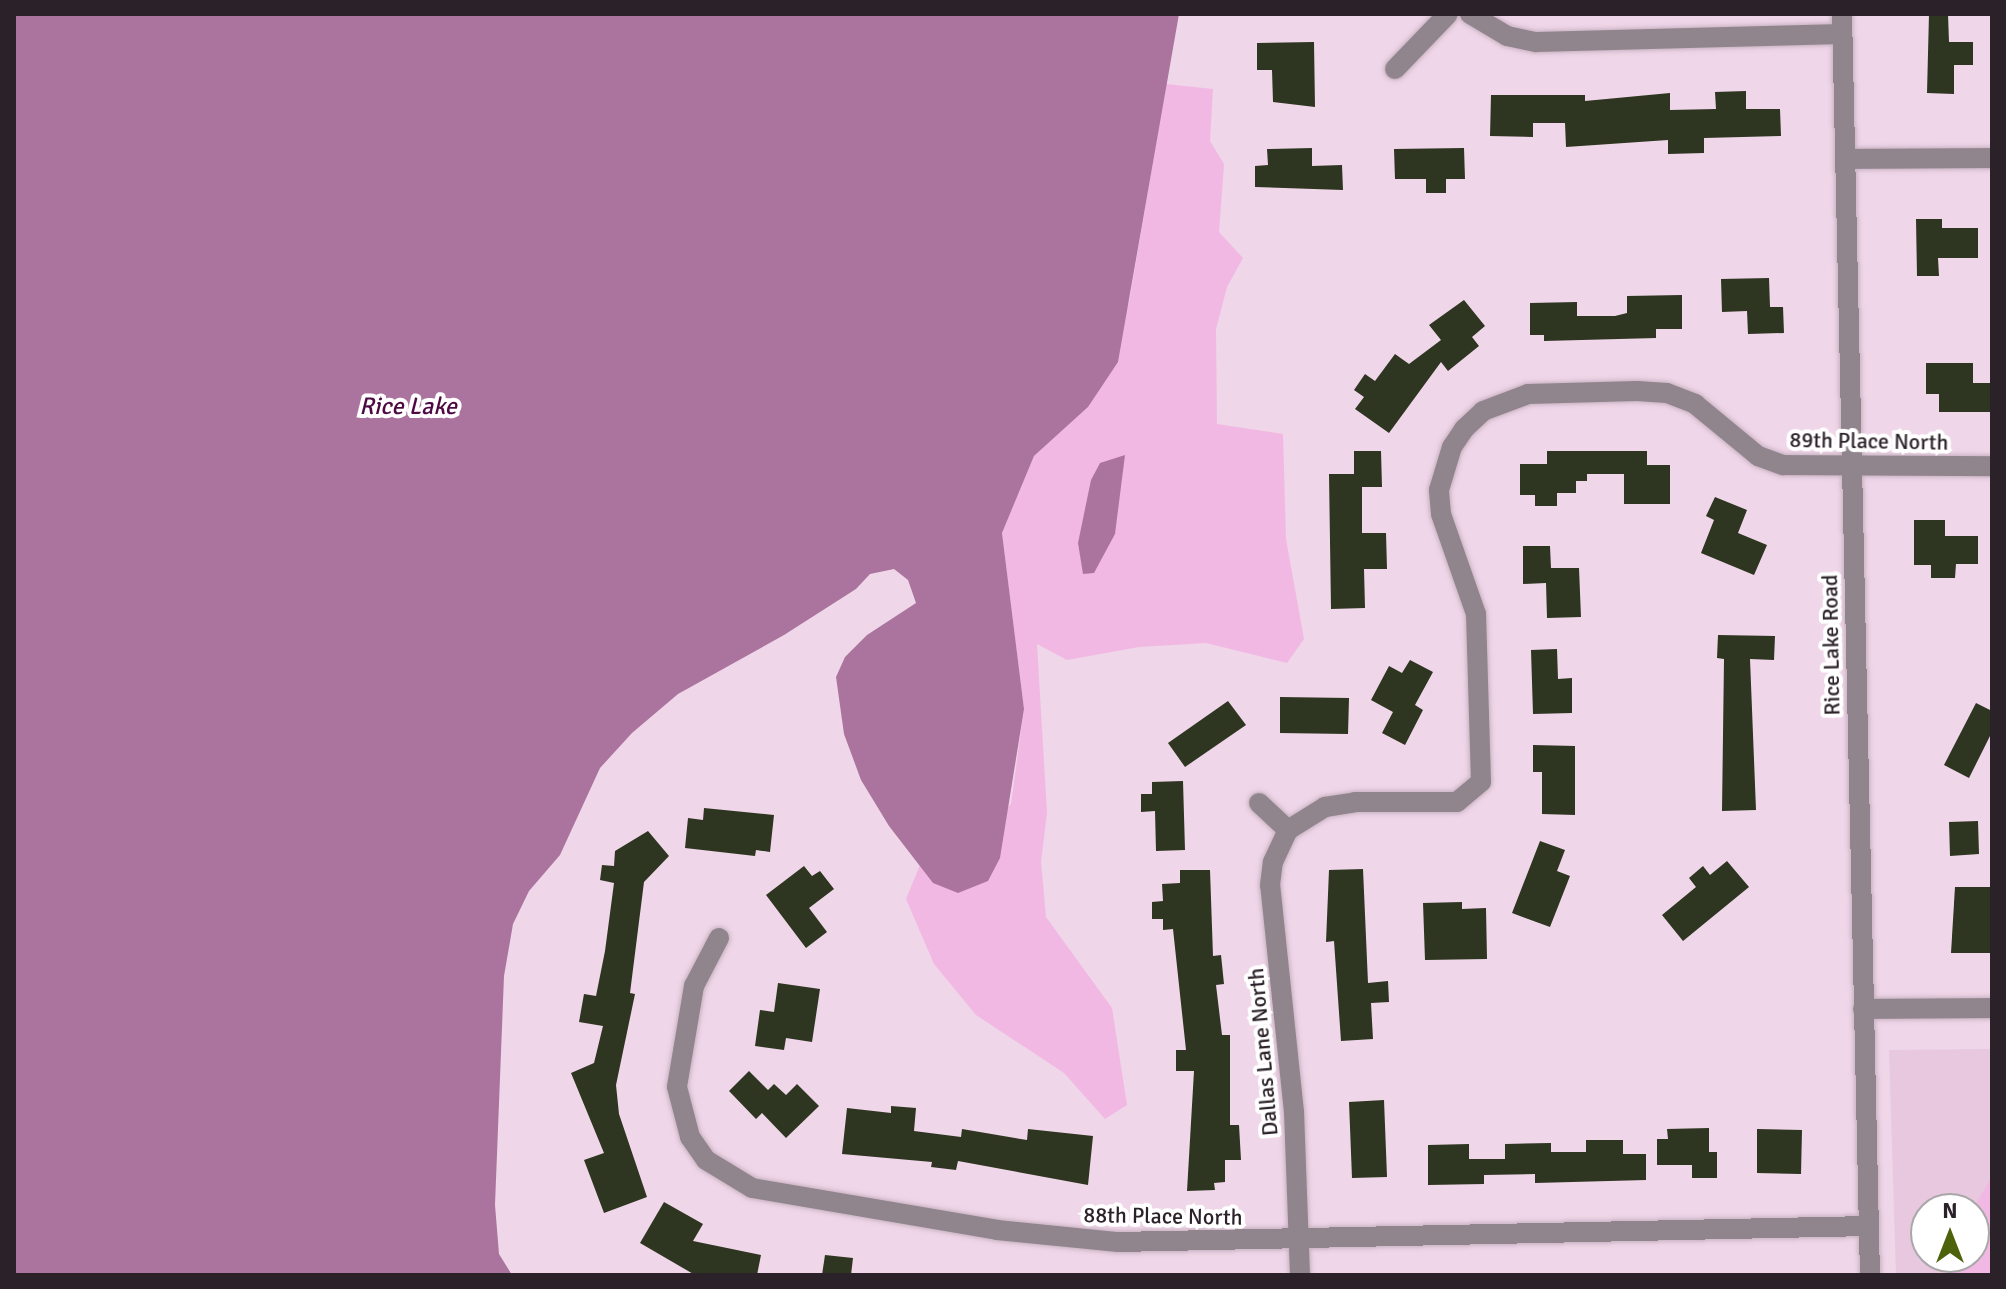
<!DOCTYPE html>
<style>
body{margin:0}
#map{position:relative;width:2006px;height:1289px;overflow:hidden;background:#efd6e8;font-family:Signika,sans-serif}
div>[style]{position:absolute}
.built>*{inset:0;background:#e7c8df}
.green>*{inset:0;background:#f2b8e4}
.water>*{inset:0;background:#ab749e}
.building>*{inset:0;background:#2e3520}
.roads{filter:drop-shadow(0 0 2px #c8b2c2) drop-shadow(0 0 2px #c8b2c2)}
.minor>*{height:20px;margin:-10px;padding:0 10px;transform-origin:10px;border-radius:10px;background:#90858d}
span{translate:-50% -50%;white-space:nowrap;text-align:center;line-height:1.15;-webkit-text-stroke:8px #fff;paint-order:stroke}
.street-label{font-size:22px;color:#2b2229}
.water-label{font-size:24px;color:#4d0943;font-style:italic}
.frame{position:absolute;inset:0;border:16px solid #2b2229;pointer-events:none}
.north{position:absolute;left:1910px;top:1193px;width:80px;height:80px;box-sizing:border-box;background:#fff;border:2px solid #aaa7a9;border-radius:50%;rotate:0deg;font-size:22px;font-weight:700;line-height:32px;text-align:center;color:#2b2229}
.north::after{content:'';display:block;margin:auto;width:28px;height:36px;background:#4e620c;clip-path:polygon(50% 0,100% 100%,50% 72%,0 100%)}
</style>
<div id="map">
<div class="built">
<div style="clip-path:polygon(evenodd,1992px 1049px,1992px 1275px,1896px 1275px,1889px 1050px,1992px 1049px,1926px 1209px,1974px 1209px,1974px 1257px,1926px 1257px,1926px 1209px)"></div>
</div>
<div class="green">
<div style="clip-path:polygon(1166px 84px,1213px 89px,1210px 141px,1224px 164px,1219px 232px,1243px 258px,1227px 287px,1216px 329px,1217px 424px,1283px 434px,1286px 539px,1304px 639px,1287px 663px,1206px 643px,1139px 647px,1067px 660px,1037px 644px,1047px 813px,1041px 862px,1046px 917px,1112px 1008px,1127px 1105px,1105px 1119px,1064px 1073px,976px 1015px,934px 964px,906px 899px,920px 865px,933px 883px,1011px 804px,1024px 709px,1002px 533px,1034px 456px,1088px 407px,1129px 303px)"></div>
<div style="clip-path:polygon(1992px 1176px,1992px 1275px,1952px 1275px,1956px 1257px,1974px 1257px,1973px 1209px)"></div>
</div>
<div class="water">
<div style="clip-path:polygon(14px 14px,1179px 14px,1118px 362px,1088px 407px,1034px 456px,1002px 533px,1024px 709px,1000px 858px,988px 881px,958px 893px,933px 883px,889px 826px,861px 780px,844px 734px,836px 677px,845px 657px,867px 635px,916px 603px,908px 580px,894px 569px,870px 574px,856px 589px,784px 635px,678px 694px,632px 733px,600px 768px,560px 855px,529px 891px,513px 924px,504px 976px,495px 1205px,499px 1254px,512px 1275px,14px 1275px)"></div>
<div style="clip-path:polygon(1125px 455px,1115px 534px,1094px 573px,1083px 574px,1078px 543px,1091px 480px,1100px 463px)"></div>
</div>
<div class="building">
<div style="clip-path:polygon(1929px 14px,1948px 14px,1949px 42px,1973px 42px,1973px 65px,1954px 65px,1954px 94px,1927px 93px)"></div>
<div style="clip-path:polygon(1314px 42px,1315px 107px,1273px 102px,1272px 70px,1257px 70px,1257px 43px)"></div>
<div style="clip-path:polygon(1746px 91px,1746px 109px,1780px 109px,1781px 136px,1704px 138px,1704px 153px,1668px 154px,1668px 140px,1566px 147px,1565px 123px,1533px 123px,1533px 137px,1490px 136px,1491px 95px,1585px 95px,1585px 101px,1670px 93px,1670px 110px,1716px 109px,1715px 92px)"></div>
<div style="clip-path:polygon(1312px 148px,1312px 166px,1342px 165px,1343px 190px,1255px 187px,1255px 166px,1268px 165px,1267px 149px)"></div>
<div style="clip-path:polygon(1464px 148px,1465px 179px,1446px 179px,1446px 193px,1426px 193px,1426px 179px,1395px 179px,1394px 149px)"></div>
<div style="clip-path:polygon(1916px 219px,1942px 219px,1942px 228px,1978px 228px,1978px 258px,1938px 258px,1939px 276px,1917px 276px)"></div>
<div style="clip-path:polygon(1769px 278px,1770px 307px,1783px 307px,1784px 333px,1748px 334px,1747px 311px,1722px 312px,1721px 279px)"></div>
<div style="clip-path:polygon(1682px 295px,1682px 329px,1656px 329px,1656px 338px,1544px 341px,1544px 335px,1530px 335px,1530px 303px,1577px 302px,1577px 316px,1615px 316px,1627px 313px,1627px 296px)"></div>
<div style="clip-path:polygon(1464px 300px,1485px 326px,1472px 337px,1479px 346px,1448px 371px,1441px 362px,1389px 433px,1355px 409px,1364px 397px,1354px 390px,1365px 374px,1375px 381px,1395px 354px,1409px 364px,1441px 340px,1429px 325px)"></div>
<div style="clip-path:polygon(1926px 363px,1973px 363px,1973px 383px,1992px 383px,1992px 412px,1939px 412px,1939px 394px,1926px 394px)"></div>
<div style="clip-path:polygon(1354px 451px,1381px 451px,1382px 487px,1362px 487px,1362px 533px,1386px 533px,1387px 569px,1364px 569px,1365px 608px,1331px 609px,1329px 474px,1354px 474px)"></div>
<div style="clip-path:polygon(1547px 451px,1647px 451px,1647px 465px,1670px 465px,1670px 504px,1624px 504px,1624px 474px,1587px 474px,1587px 481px,1576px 481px,1576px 493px,1557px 493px,1557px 506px,1535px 506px,1535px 495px,1520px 495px,1520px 464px,1547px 464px)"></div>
<div style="clip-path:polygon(1715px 497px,1747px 510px,1738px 533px,1767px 545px,1754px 575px,1701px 553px,1714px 520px,1706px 516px)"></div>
<div style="clip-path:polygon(1914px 520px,1945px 520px,1945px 536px,1978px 536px,1978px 564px,1956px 564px,1955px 578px,1931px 578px,1931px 565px,1914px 565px)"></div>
<div style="clip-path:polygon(1523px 546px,1550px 546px,1551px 568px,1579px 568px,1581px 617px,1547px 618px,1546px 583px,1523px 584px)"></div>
<div style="clip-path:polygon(1718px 635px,1775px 636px,1774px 660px,1750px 659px,1756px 810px,1722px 811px,1724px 659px,1717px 658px)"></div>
<div style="clip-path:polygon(1557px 649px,1558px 679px,1572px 678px,1572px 713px,1533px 714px,1531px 650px)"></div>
<div style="clip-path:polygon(1410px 660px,1433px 672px,1415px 705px,1423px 710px,1405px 745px,1382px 733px,1393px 712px,1371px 700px,1389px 666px,1402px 673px)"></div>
<div style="clip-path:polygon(1280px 697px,1349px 698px,1348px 734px,1280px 733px)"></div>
<div style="clip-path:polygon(1228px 701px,1246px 725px,1185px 767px,1168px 743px)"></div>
<div style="clip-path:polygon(1976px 703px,1992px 711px,1992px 732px,1969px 778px,1944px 765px)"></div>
<div style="clip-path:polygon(1533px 745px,1575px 746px,1575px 815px,1542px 814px,1542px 772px,1533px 772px)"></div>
<div style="clip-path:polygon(1183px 781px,1185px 850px,1156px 851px,1155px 811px,1141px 812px,1141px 794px,1152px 794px,1152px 782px)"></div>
<div style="clip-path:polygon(704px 808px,774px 815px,770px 852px,756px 850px,755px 856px,685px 848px,688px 818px,703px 820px)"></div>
<div style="clip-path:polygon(1978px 821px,1979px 854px,1950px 856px,1949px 822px)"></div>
<div style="clip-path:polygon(648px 831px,669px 856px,644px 882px,630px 993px,635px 994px,616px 1085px,619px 1114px,647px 1197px,604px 1213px,584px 1160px,604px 1153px,571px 1073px,594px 1063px,603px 1026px,579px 1022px,584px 994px,596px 996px,605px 951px,614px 883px,600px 880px,602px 865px,614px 866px,615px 851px)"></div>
<div style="clip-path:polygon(1540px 841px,1565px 850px,1557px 871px,1570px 876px,1550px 927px,1512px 913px)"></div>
<div style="clip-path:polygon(1727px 861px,1749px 887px,1683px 941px,1662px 915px,1696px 887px,1689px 878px,1703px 866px,1710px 875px)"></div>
<div style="clip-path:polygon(804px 866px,812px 876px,820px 871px,834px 889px,809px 908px,827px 932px,806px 948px,766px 895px)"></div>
<div style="clip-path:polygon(1363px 869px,1368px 983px,1388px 981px,1389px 1002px,1371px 1003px,1373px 1039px,1341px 1041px,1334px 941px,1326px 942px,1329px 870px)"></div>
<div style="clip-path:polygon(1180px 870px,1210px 870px,1213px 956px,1221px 955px,1224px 984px,1216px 985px,1222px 1035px,1230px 1035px,1230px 1125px,1239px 1125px,1241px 1160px,1225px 1160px,1225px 1182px,1214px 1183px,1215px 1190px,1187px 1191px,1194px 1071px,1176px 1071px,1176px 1050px,1186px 1050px,1173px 929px,1163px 930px,1163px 919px,1152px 919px,1152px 902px,1163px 901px,1162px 884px,1180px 883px)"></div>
<div style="clip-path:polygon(1955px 887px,1991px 887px,1991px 953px,1951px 953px)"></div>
<div style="clip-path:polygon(1462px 902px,1462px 909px,1486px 908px,1487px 959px,1425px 960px,1423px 903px)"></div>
<div style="clip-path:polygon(778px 983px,820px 989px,812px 1042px,786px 1038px,784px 1050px,755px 1046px,760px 1010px,774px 1012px)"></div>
<div style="clip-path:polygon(749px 1071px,768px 1090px,774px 1084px,786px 1095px,797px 1084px,819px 1106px,786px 1138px,762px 1113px,756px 1119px,729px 1091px)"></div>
<div style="clip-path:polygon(1384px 1100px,1387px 1177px,1352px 1178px,1349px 1102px)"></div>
<div style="clip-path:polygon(891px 1106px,916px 1108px,914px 1131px,961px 1137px,962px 1129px,1027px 1140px,1028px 1129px,1093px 1136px,1088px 1185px,958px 1161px,956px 1170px,931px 1167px,932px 1162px,842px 1154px,847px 1108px,891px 1113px)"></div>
<div style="clip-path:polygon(1709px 1128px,1709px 1152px,1717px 1152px,1717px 1178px,1692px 1178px,1692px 1165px,1657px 1165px,1657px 1139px,1668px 1139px,1667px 1129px)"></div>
<div style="clip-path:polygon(1757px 1129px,1802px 1130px,1801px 1174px,1757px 1173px)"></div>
<div style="clip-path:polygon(1586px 1140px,1623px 1140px,1623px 1154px,1646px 1154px,1646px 1180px,1535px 1183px,1535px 1174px,1484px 1175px,1484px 1184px,1428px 1185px,1428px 1145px,1469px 1144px,1469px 1159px,1505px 1159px,1505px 1144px,1551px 1143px,1551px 1152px,1586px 1152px)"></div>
<div style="clip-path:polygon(664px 1202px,703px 1224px,693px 1241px,761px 1255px,757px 1275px,695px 1275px,640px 1243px)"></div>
<div style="clip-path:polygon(825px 1255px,853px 1258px,851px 1275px,822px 1275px)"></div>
</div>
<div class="roads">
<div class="minor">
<div style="left:1470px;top:14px;width:43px;rotate:30.7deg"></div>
<div style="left:1507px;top:36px;width:30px;rotate:12deg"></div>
<div style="left:1536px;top:42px;width:306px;rotate:-1.5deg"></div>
<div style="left:1842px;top:14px;width:1261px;rotate:88.73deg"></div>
<div style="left:1395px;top:69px;width:76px;rotate:-46.1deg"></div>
<div style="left:1845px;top:159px;width:147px;rotate:-0.4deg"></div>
<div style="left:1259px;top:803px;width:40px;rotate:43deg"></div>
<div style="left:719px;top:938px;width:54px;rotate:117.5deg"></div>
<div style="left:694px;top:986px;width:102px;rotate:99.6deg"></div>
<div style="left:677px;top:1087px;width:52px;rotate:75.4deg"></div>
<div style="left:690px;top:1137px;width:28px;rotate:55deg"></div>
<div style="left:706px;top:1160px;width:54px;rotate:31.3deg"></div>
<div style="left:752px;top:1188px;width:249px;rotate:9.7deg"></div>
<div style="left:997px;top:1230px;width:122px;rotate:5.7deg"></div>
<div style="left:1118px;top:1242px;width:750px;rotate:-1.22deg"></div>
<div style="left:1863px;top:1009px;width:129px;rotate:-0.4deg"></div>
<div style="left:1300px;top:1275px;width:163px;rotate:-92.1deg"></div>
<div style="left:1294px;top:1112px;width:228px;rotate:-96deg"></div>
<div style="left:1270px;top:885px;width:23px;rotate:-83deg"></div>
<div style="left:1273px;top:862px;width:35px;rotate:-65deg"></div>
<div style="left:1288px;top:830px;width:44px;rotate:-31.9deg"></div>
<div style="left:1325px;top:807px;width:30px;rotate:-9deg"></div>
<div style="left:1355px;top:802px;width:102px"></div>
<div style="left:1457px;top:802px;width:31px;rotate:-40deg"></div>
<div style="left:1481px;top:782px;width:168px;rotate:-91.7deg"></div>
<div style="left:1476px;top:614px;width:106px;rotate:-109.3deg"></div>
<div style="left:1441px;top:514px;width:24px;rotate:-95deg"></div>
<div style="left:1439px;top:490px;width:45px;rotate:-73.2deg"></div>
<div style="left:1452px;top:447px;width:22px;rotate:-56deg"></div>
<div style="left:1464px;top:429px;width:26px;rotate:-43deg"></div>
<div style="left:1483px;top:411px;width:48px;rotate:-20.7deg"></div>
<div style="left:1528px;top:394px;width:109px;rotate:-1.6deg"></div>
<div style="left:1637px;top:391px;width:30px;rotate:4deg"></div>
<div style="left:1667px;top:393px;width:30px;rotate:21deg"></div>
<div style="left:1695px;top:404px;width:82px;rotate:39.5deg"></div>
<div style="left:1758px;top:456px;width:27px;rotate:20deg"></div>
<div style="left:1783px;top:465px;width:209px;rotate:0.3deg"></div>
</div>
</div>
<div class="street-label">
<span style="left:1869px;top:441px;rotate:1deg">89th Place North</span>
<span style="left:1831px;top:645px;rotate:-91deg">Rice Lake Road</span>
<span style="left:1263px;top:1052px;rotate:-95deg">Dallas Lane North</span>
<span style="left:1163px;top:1216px;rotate:1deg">88th Place North</span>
</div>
<div class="water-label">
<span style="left:408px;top:407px">Rice Lake</span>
</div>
<div class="frame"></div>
<div class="north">N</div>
</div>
